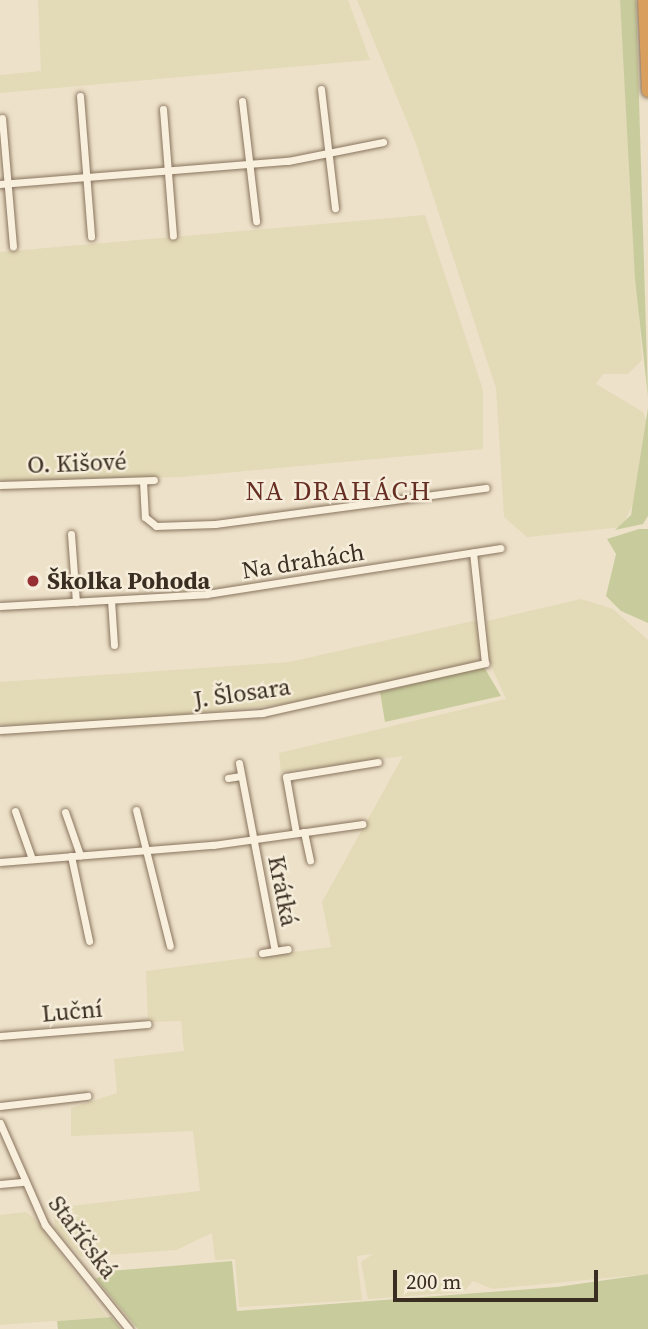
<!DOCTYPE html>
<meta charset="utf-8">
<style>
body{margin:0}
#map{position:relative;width:648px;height:1329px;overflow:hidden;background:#ede1c9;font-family:"Source Serif 4",serif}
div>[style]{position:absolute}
.farmland>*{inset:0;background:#e3dab7}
.green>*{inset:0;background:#c8cc9d}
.roads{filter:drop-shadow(0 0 2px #89745e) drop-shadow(0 0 2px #89745e)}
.street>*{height:7px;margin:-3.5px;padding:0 3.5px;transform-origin:3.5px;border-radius:3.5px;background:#f8efdd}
.highway>*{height:12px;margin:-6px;padding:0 6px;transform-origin:6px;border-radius:6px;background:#d89f5f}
.dots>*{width:19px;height:19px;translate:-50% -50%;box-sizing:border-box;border:4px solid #f5ecd9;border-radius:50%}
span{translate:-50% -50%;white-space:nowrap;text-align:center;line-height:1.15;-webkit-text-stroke:5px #f5ecd9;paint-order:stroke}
.street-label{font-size:24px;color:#3a2d21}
.poi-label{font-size:24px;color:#3a2d21;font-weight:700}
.left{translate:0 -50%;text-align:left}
.neighbourhood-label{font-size:26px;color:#662e22;letter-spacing:2px}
.scale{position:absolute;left:393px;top:1270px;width:205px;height:32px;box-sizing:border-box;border:4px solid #3a2d21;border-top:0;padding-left:9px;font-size:21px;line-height:24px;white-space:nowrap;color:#3a2d21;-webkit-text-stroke:5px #f5ecd9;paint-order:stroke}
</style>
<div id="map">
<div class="farmland">
<div style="clip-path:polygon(38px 0,348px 0,370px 60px,0 93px,0 75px,41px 71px)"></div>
<div style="clip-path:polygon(357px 0,620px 0,642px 360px,628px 374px,603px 374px,596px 384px,643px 412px,647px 423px,635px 500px,622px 527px,527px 537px,504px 517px,496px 388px,415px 141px)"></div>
<div style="clip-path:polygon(425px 215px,483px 390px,483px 449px,181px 477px,0 481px,0 252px)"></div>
<div style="clip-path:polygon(581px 599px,613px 609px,648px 640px,648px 1274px,493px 1289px,473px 1281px,463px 1292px,368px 1299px,361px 1262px,373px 1254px,357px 1256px,362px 1300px,239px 1307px,235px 1259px,215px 1260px,212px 1233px,176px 1250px,81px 1257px,55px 1229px,53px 1208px,200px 1191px,193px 1131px,71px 1136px,71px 1108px,117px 1093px,114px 1059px,184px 1051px,181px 1021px,148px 1022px,146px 971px,331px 947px,322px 902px,403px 756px,281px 772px,279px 753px,506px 699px,488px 659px,487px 621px)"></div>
<div style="clip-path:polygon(473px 621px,479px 623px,481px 654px,474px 663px,305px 702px,114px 722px,0 725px,0 682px,289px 662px)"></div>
<div style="clip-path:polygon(26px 1212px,34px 1218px,107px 1317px,0 1325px,0 1215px)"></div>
</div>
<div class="green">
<div style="clip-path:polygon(620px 0,636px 0,648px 397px,635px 279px)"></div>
<div style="clip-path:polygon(648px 408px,648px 516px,643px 524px,615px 530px,631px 515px)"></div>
<div style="clip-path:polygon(639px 529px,648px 529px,648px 623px,621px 611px,606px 596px,616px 554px,607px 539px)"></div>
<div style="clip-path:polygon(484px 667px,501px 696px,385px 722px,380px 692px)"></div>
<div style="clip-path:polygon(232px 1261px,237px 1311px,557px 1287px,648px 1274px,648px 1329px,138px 1329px,96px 1279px,110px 1271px)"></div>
<div style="clip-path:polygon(111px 1317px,121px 1329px,58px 1329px,57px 1321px)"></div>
</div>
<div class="roads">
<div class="street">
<div style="left:321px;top:89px;width:120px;rotate:83.3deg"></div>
<div style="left:80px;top:96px;width:141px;rotate:85.5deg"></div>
<div style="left:242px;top:101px;width:121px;rotate:83.3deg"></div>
<div style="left:163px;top:109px;width:127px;rotate:85.5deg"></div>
<div style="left:2px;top:118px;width:129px;rotate:85.1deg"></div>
<div style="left:0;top:184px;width:289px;rotate:-4.6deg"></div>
<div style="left:288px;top:161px;width:97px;rotate:-11.3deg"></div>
<div style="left:143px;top:481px;width:36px;rotate:87deg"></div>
<div style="left:145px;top:517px;width:14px;rotate:39deg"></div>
<div style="left:156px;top:526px;width:59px;rotate:-1.9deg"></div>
<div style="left:215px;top:524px;width:273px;rotate:-7.6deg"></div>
<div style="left:0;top:485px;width:154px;rotate:-1.9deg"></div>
<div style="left:71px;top:534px;width:68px;rotate:85.8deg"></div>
<div style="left:111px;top:600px;width:45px;rotate:86.2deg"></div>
<div style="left:0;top:606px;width:207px;rotate:-3.3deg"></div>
<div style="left:207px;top:594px;width:297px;rotate:-8.9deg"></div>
<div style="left:0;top:730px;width:263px;rotate:-3.7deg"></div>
<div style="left:262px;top:713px;width:229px;rotate:-12.6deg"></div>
<div style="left:485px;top:663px;width:111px;rotate:-96.2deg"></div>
<div style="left:239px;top:763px;width:191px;rotate:79.2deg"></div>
<div style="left:228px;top:778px;width:13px;rotate:-9deg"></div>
<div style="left:136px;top:810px;width:140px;rotate:76deg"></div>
<div style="left:15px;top:811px;width:51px;rotate:70.5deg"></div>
<div style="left:65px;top:812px;width:46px;rotate:70.8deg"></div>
<div style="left:304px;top:832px;width:29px;rotate:78deg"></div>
<div style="left:296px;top:833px;width:57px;rotate:-100.1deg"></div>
<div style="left:286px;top:777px;width:93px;rotate:-9.3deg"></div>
<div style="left:71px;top:856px;width:87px;rotate:78deg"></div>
<div style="left:0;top:862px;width:214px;rotate:-4.6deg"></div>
<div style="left:213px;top:845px;width:151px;rotate:-8deg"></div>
<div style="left:262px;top:953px;width:26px;rotate:-9deg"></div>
<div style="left:0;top:1036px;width:148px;rotate:-4.6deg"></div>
<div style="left:0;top:1106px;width:88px;rotate:-6.6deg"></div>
<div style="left:0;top:1123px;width:111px;rotate:66.2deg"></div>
<div style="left:45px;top:1225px;width:134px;rotate:51.1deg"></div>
<div style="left:0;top:1184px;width:22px;rotate:-5deg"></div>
</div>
<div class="highway">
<div style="left:644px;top:0;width:91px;rotate:87.5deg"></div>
</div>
</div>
<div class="dots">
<div style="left:33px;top:581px;background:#963034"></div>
</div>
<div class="street-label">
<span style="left:77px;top:463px;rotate:-2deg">O. Kišové</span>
<span style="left:303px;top:561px;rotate:-9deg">Na drahách</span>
<span style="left:242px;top:693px;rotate:-8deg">J. Šlosara</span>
<span style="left:283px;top:891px;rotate:79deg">Krátká</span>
<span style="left:72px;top:1011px;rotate:-5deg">Luční</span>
<span style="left:83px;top:1237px;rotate:53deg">Staříčská</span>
</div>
<div class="poi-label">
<span class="left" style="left:47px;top:581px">Školka Pohoda</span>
</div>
<div class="neighbourhood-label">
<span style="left:339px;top:492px">NA DRAHÁCH</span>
</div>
<div class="scale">200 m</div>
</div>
